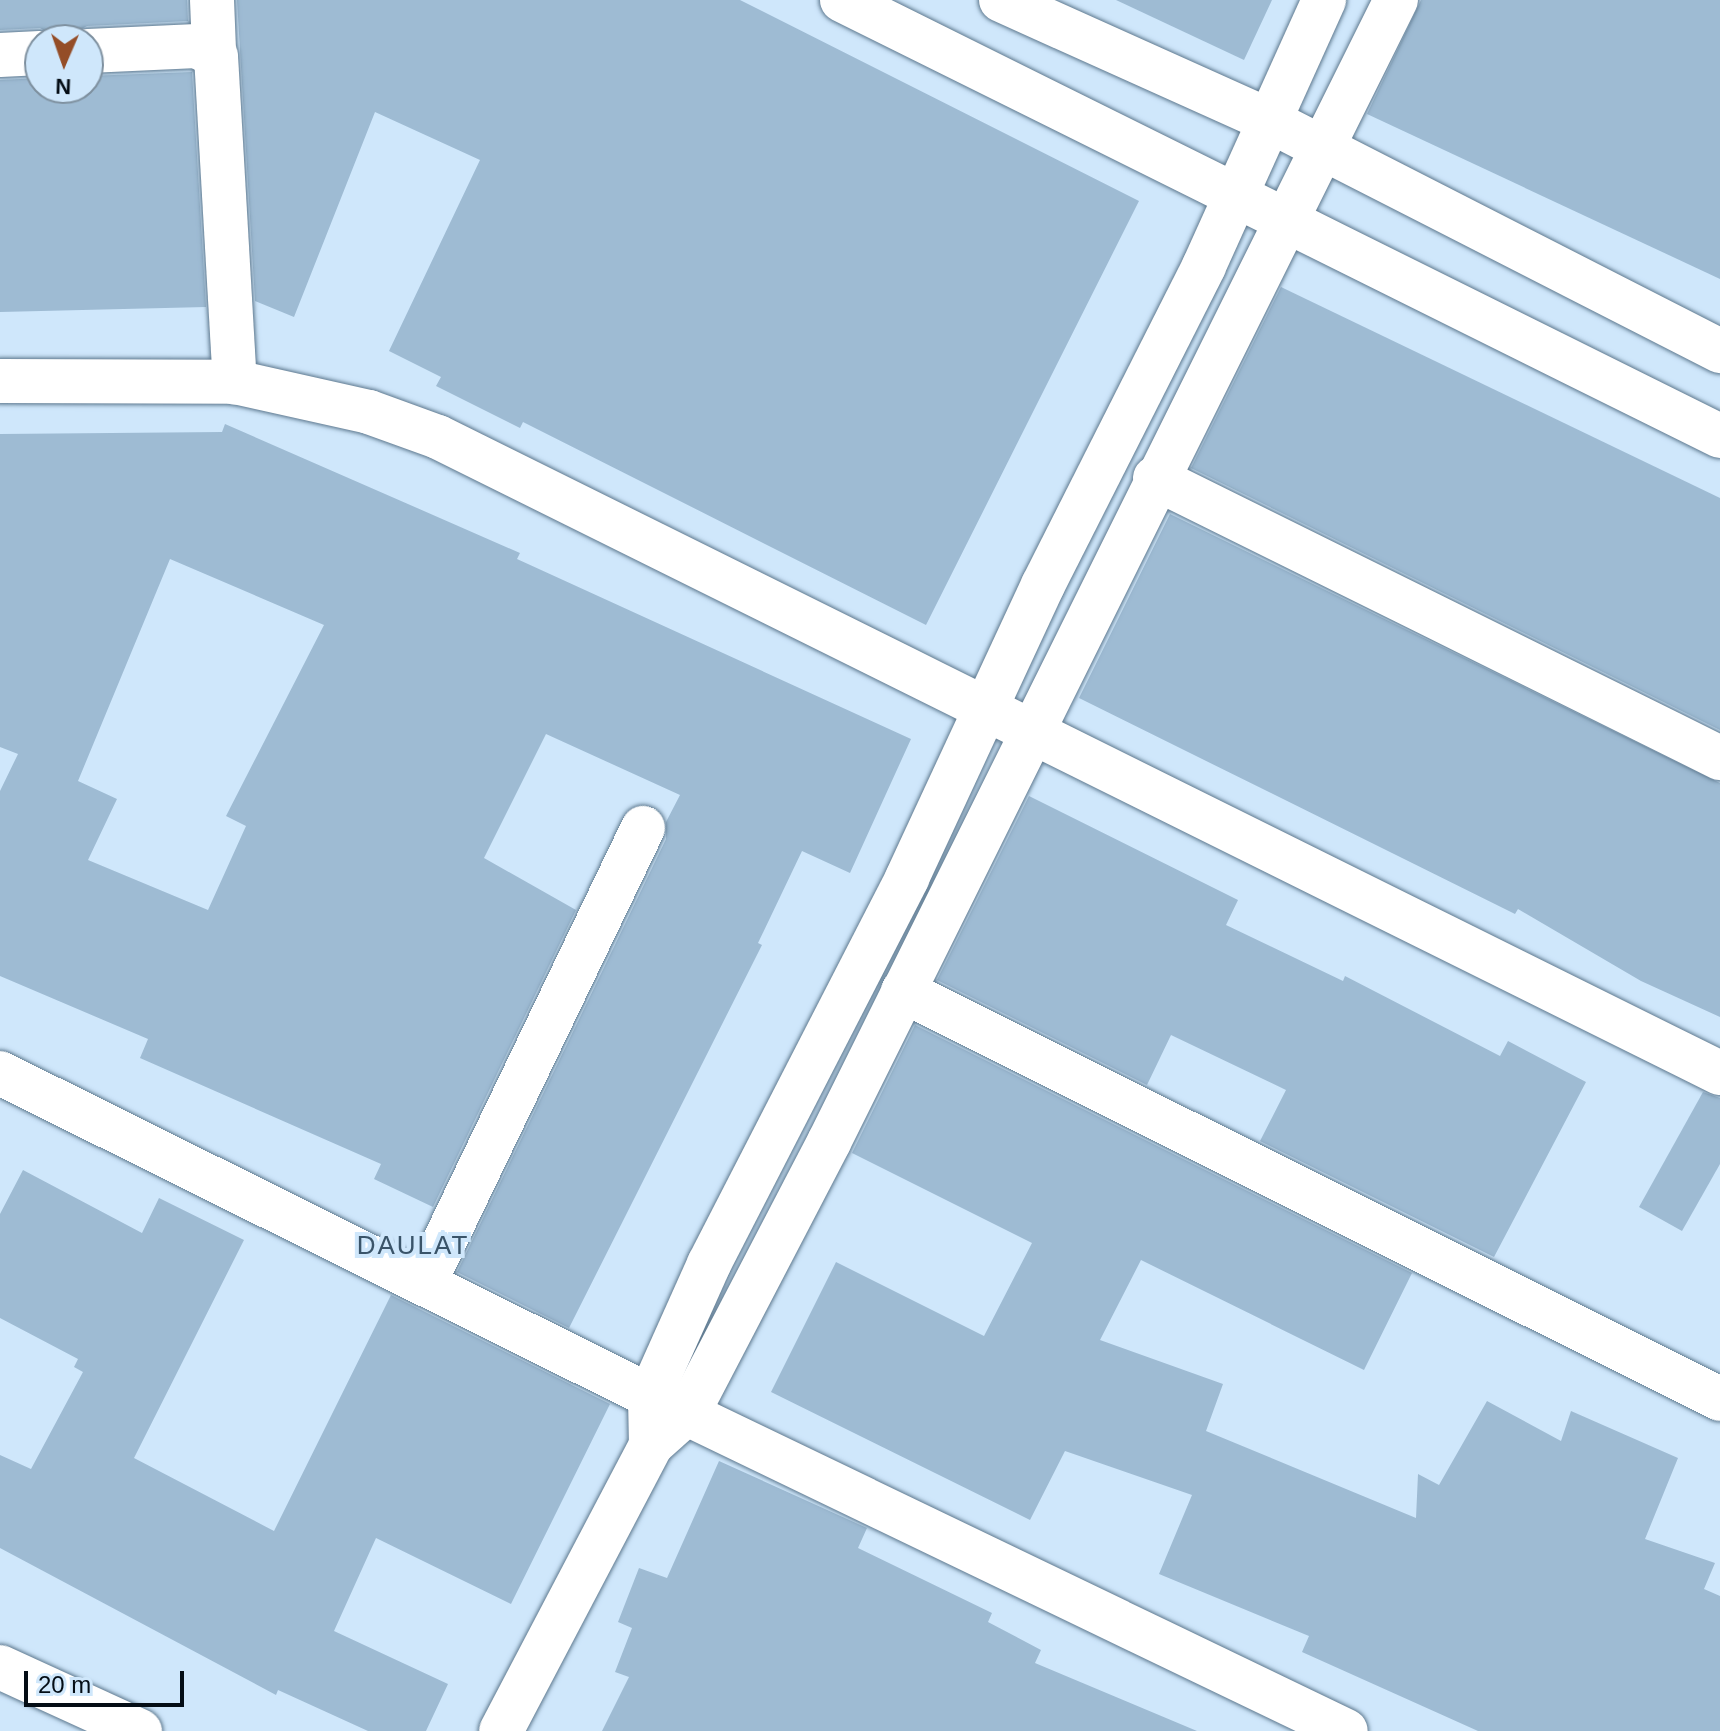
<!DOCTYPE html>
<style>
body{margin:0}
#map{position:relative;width:1720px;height:1731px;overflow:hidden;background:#cfe7fb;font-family:Arial,sans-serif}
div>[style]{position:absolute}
.building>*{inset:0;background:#9ebbd3}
.roads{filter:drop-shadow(0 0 2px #5d788e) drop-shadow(0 0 2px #5d788e)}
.street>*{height:44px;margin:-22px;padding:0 22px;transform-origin:22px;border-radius:22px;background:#fff}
.secondary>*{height:44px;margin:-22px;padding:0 22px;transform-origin:22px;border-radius:22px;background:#fff}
span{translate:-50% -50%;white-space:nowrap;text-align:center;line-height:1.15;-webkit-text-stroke:8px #cfe7fb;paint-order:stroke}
.quarter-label{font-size:26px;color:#3a5469;letter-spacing:2px}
.north{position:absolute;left:24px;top:24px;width:80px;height:80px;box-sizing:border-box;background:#cfe7fb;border:2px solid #7e909f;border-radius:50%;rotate:182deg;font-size:22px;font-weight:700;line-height:32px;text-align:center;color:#040d15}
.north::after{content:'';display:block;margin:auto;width:28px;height:36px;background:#944d27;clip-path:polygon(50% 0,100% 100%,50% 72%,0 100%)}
.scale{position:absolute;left:24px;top:1671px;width:160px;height:36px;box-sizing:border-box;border:4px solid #040d15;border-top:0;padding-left:10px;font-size:24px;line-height:28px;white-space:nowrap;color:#040d15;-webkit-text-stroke:6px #cfe7fb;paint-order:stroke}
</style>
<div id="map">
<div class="building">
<div style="clip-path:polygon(0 0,187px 0,188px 21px,87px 26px,61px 40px,40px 28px,0 30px)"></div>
<div style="clip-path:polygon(237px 0,740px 0,1139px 201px,926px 625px,523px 422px,520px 428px,436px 386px,441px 377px,389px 351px,480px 160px,375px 112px,294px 317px,255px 301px)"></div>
<div style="clip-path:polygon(1116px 0,1272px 0,1244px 60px)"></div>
<div style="clip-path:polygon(1421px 0,1720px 0,1720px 279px,1367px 114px)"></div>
<div style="clip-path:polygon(192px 72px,206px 307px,0 312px,0 80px,40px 78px,40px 88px,88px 88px,88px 76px)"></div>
<div style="clip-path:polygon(1281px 287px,1720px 498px,1720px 730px,1191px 468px)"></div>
<div style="clip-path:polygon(evenodd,225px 424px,520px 553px,517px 559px,911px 739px,850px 873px,802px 851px,758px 943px,762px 945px,569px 1328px,457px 1272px,666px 839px,666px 822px,680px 795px,546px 734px,484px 858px,576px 910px,433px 1207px,374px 1179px,381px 1164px,140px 1058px,148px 1039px,0 976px,0 791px,18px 754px,0 747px,0 434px,222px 432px,225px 424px,170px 559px,324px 625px,226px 816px,246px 826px,208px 910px,88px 860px,117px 799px,78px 781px,170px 559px)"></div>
<div style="clip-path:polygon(1170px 514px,1720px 783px,1720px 1017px,1641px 981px,1518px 909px,1515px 914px,1079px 698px)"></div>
<div style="clip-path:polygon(1029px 796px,1238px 900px,1226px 925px,1343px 981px,1345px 976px,1500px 1056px,1508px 1041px,1586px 1082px,1494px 1257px,1260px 1141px,1286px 1090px,1171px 1035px,1147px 1085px,937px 980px)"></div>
<div style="clip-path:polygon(915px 1025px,1412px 1273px,1364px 1370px,1141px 1260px,1100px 1340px,1223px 1384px,1206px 1431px,1416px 1518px,1418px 1474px,1439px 1485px,1487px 1401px,1561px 1441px,1571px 1411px,1678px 1458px,1645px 1539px,1715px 1563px,1704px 1589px,1720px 1596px,1720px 1731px,1478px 1731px,1302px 1652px,1309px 1636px,1159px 1574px,1192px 1495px,1065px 1451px,1030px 1520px,771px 1392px,836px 1262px,984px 1336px,1032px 1243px,852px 1153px)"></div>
<div style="clip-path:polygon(1703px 1092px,1720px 1098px,1720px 1164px,1682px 1231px,1639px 1207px)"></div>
<div style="clip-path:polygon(23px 1170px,142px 1233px,159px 1198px,244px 1240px,134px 1458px,274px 1531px,391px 1295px,610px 1404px,511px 1604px,376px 1538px,334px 1631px,448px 1684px,426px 1731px,368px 1731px,278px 1690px,276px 1695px,0 1548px,0 1455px,31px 1469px,83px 1372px,74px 1367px,78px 1359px,0 1318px,0 1214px)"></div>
<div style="clip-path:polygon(719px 1461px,867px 1528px,858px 1548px,992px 1613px,988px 1622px,1041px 1650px,1035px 1663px,1197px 1731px,602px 1731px,629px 1677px,615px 1672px,632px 1628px,618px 1622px,639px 1568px,667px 1578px)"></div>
</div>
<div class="roads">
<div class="street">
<div style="left:212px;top:0;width:50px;rotate:87.7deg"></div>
<div style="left:88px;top:51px;width:109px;rotate:-2.6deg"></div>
<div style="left:197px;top:46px;width:21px;rotate:28deg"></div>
<div style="left:216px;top:56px;width:327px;rotate:86.7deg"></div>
<div style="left:0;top:55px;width:40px;rotate:-2.9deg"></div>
<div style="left:0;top:381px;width:235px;rotate:0.2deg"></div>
<div style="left:235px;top:382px;width:137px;rotate:12.6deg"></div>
<div style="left:369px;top:412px;width:73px;rotate:19.9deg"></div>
<div style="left:438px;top:437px;width:1431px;rotate:26.39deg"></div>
<div style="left:1155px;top:478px;width:631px;rotate:26.36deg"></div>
<div style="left:903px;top:991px;width:913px;rotate:26.54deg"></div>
<div style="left:0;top:1073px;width:726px;rotate:26.42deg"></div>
<div style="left:650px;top:1396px;width:772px;rotate:25.7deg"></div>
<div style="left:424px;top:1284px;width:506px;rotate:-64.35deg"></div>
<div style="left:651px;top:1445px;width:49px;rotate:-91.2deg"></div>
<div style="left:650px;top:1396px;width:145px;rotate:-65.9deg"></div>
<div style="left:709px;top:1264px;width:434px;rotate:-62.8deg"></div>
<div style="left:907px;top:878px;width:323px;rotate:-65.1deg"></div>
<div style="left:1043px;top:585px;width:357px;rotate:-63.2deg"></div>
<div style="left:1204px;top:266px;width:292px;rotate:-65.7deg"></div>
<div style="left:0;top:1667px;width:154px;rotate:24.6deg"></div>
<div style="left:501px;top:1731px;width:323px;rotate:-62.3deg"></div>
<div style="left:651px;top:1445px;width:51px;rotate:-41.8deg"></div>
<div style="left:689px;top:1411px;width:303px;rotate:-62.5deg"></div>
<div style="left:829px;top:1142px;width:1275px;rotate:-63.6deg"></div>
</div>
<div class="secondary">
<div style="left:842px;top:0;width:980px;rotate:26.41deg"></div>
<div style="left:1001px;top:0;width:293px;rotate:24.2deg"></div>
<div style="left:1268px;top:120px;width:508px;rotate:27.07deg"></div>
</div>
</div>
<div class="quarter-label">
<span style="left:413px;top:1246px">DAULAT</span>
</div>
<div class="north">N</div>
<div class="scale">20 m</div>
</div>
